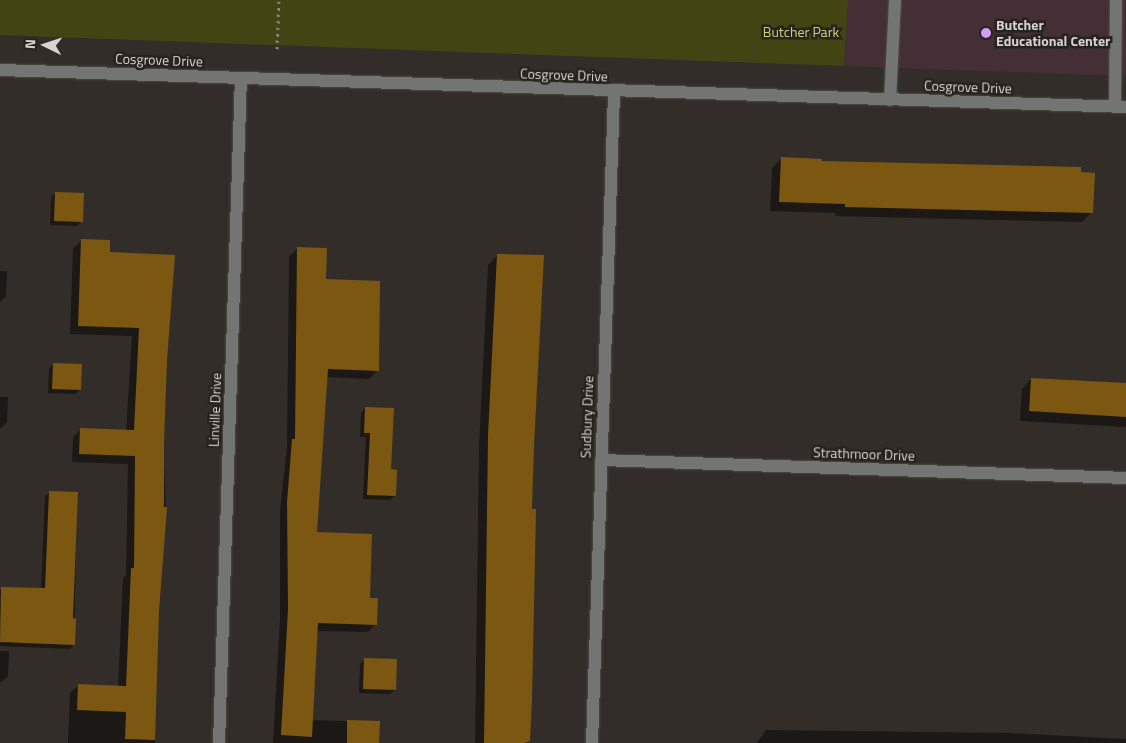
<!DOCTYPE html>
<style>
body{margin:0}
#map{position:relative;width:1126px;height:743px;overflow:hidden;background:#332d29;font-family:"Titillium Web",sans-serif}
div>[style]{position:absolute}
.industrial>*{inset:0;background:#432f35}
.green>*{inset:0;background:#424513}
.shadow>*{inset:0;background:#0007}
.building>*{inset:0;background:#7b5712}
.path>*{height:3px;margin-top:-1.5px;transform-origin:0;background:repeating-linear-gradient(90deg,#86827e 0 2.5px,transparent 0 6.5px)}
.roads{filter:drop-shadow(0 0 1px #504b47) drop-shadow(0 0 1px #504b47)}
.minor>*{height:12px;margin:-6px;padding:0 6px;transform-origin:6px;border-radius:6px;background:#727572}
.dots>*{width:14px;height:14px;translate:-50% -50%;box-sizing:border-box;border:2px solid #29231f;border-radius:50%}
span{translate:-50% -50%;white-space:nowrap;text-align:center;line-height:1.15;-webkit-text-stroke:5px #29231f;paint-order:stroke}
.poi-label{font-size:14px;color:#d6d3d0;font-weight:700}
.left{translate:0 -50%;text-align:left}
.park-label{font-size:14px;color:#cdd572}
.street-label{font-size:14px;color:#d6d3d0}
.north{position:absolute;left:20px;top:20px;width:50px;height:50px;-webkit-text-stroke:4px #29231f;paint-order:stroke;rotate:274deg;font-size:14px;font-weight:700;line-height:20px;text-align:center;color:#d6d3d0}
.north::after{content:'';display:block;margin:auto;width:18px;height:22px;background:#d6d3d0;clip-path:polygon(50% 0,100% 100%,50% 72%,0 100%)}
</style>
<div id="map">
<div class="industrial">
<div style="clip-path:polygon(848px 0,1126px 0,1126px 76px,844px 66px)"></div>
</div>
<div class="green">
<div style="clip-path:polygon(0 0,848px 0,844px 66px,0 35px)"></div>
</div>
<div class="shadow">
<div style="clip-path:polygon(781px 159px,821px 163px,1092px 212px,1082px 222px,835px 216px,836px 213px,770px 211px,772px 168px)"></div>
<div style="clip-path:polygon(55px 193px,81px 221px,77px 226px,50px 225px,51px 198px)"></div>
<div style="clip-path:polygon(81px 241px,108px 254px,166px 359px,163px 443px,166px 508px,154px 697px,155px 743px,68px 743px,70px 693px,79px 685px,118px 687px,123px 578px,126px 575px,128px 464px,72px 462px,73px 437px,81px 429px,126px 431px,132px 336px,70px 334px,73px 249px)"></div>
<div style="clip-path:polygon(297px 249px,325px 280px,378px 370px,369px 379px,326px 377px,315px 533px,368px 599px,376px 624px,368px 632px,317px 631px,311px 720px,378px 722px,378px 743px,273px 743px,280px 618px,280px 511px,287px 446px,289px 257px)"></div>
<div style="clip-path:polygon(498px 255px,529px 740px,526px 743px,475px 743px,479px 445px,488px 265px)"></div>
<div style="clip-path:polygon(0 271px,7px 271px,6px 296px,0 302px)"></div>
<div style="clip-path:polygon(53px 364px,80px 390px,75px 394px,48px 393px,49px 369px)"></div>
<div style="clip-path:polygon(1031px 379px,1126px 384px,1126px 427px,1020px 421px,1022px 389px)"></div>
<div style="clip-path:polygon(0 397px,8px 397px,7px 422px,0 429px)"></div>
<div style="clip-path:polygon(365px 408px,390px 471px,395px 495px,390px 500px,363px 499px,366px 437px,360px 437px,361px 413px)"></div>
<div style="clip-path:polygon(50px 492px,77px 493px,74px 644px,70px 649px,0 646px,0 590px,41px 589px,45px 497px)"></div>
<div style="clip-path:polygon(0 651px,9px 651px,8px 676px,0 683px)"></div>
<div style="clip-path:polygon(365px 660px,395px 690px,390px 694px,359px 693px,360px 664px)"></div>
<div style="clip-path:polygon(766px 730px,1010px 733px,1126px 739px,1126px 743px,757px 743px)"></div>
</div>
<div class="building">
<div style="clip-path:polygon(781px 157px,822px 159px,822px 161px,1081px 167px,1081px 172px,1095px 173px,1093px 213px,845px 207px,845px 204px,779px 202px)"></div>
<div style="clip-path:polygon(55px 192px,84px 193px,83px 222px,54px 221px)"></div>
<div style="clip-path:polygon(81px 239px,110px 240px,110px 252px,175px 255px,167px 360px,164px 443px,164px 507px,167px 507px,159px 613px,155px 740px,125px 739px,126px 712px,77px 710px,78px 684px,126px 686px,131px 568px,134px 568px,135px 456px,79px 454px,80px 428px,134px 430px,139px 328px,78px 326px)"></div>
<div style="clip-path:polygon(297px 247px,327px 248px,326px 279px,380px 281px,379px 371px,328px 369px,317px 532px,372px 534px,370px 598px,378px 598px,377px 625px,318px 623px,312px 737px,281px 735px,288px 609px,287px 502px,292px 439px,295px 439px)"></div>
<div style="clip-path:polygon(497px 254px,544px 255px,534px 446px,532px 509px,536px 509px,532px 700px,530px 741px,525px 743px,484px 743px,488px 435px)"></div>
<div style="clip-path:polygon(53px 363px,82px 364px,81px 390px,52px 389px)"></div>
<div style="clip-path:polygon(1031px 378px,1126px 383px,1126px 417px,1029px 411px)"></div>
<div style="clip-path:polygon(365px 407px,394px 408px,391px 469px,397px 470px,396px 496px,367px 495px,370px 433px,364px 433px)"></div>
<div style="clip-path:polygon(49px 491px,78px 492px,73px 618px,76px 619px,75px 645px,0 642px,1px 587px,45px 588px)"></div>
<div style="clip-path:polygon(364px 658px,397px 659px,396px 690px,363px 689px)"></div>
<div style="clip-path:polygon(347px 720px,380px 721px,379px 743px,347px 743px)"></div>
</div>
<div class="path">
<div style="left:277px;top:49px;width:49px;rotate:-87.7deg"></div>
</div>
<div class="roads">
<div class="minor">
<div style="left:0;top:70px;width:1127px;rotate:1.88deg"></div>
<div style="left:890px;top:100px;width:100px;rotate:-87.1deg"></div>
<div style="left:1115px;top:107px;width:107px;rotate:-89.5deg"></div>
<div style="left:601px;top:460px;width:525px;rotate:1.96deg"></div>
<div style="left:219px;top:743px;width:665px;rotate:-88.11deg"></div>
<div style="left:592px;top:743px;width:651px;rotate:-88.06deg"></div>
</div>
</div>
<div class="dots">
<div style="left:986px;top:33px;background:#d49cfb"></div>
</div>
<div class="poi-label">
<span class="left" style="left:996px;top:33px">Butcher<br>Educational Center</span>
</div>
<div class="park-label">
<span style="left:801px;top:32px">Butcher Park</span>
</div>
<div class="street-label">
<span style="left:159px;top:60px;rotate:2deg">Cosgrove Drive</span>
<span style="left:564px;top:75px;rotate:2deg">Cosgrove Drive</span>
<span style="left:968px;top:87px;rotate:2deg">Cosgrove Drive</span>
<span style="left:215px;top:410px;rotate:-88deg">Linville Drive</span>
<span style="left:587px;top:417px;rotate:-88deg">Sudbury Drive</span>
<span style="left:864px;top:454px;rotate:2deg">Strathmoor Drive</span>
</div>
<div class="north">N</div>
</div>
